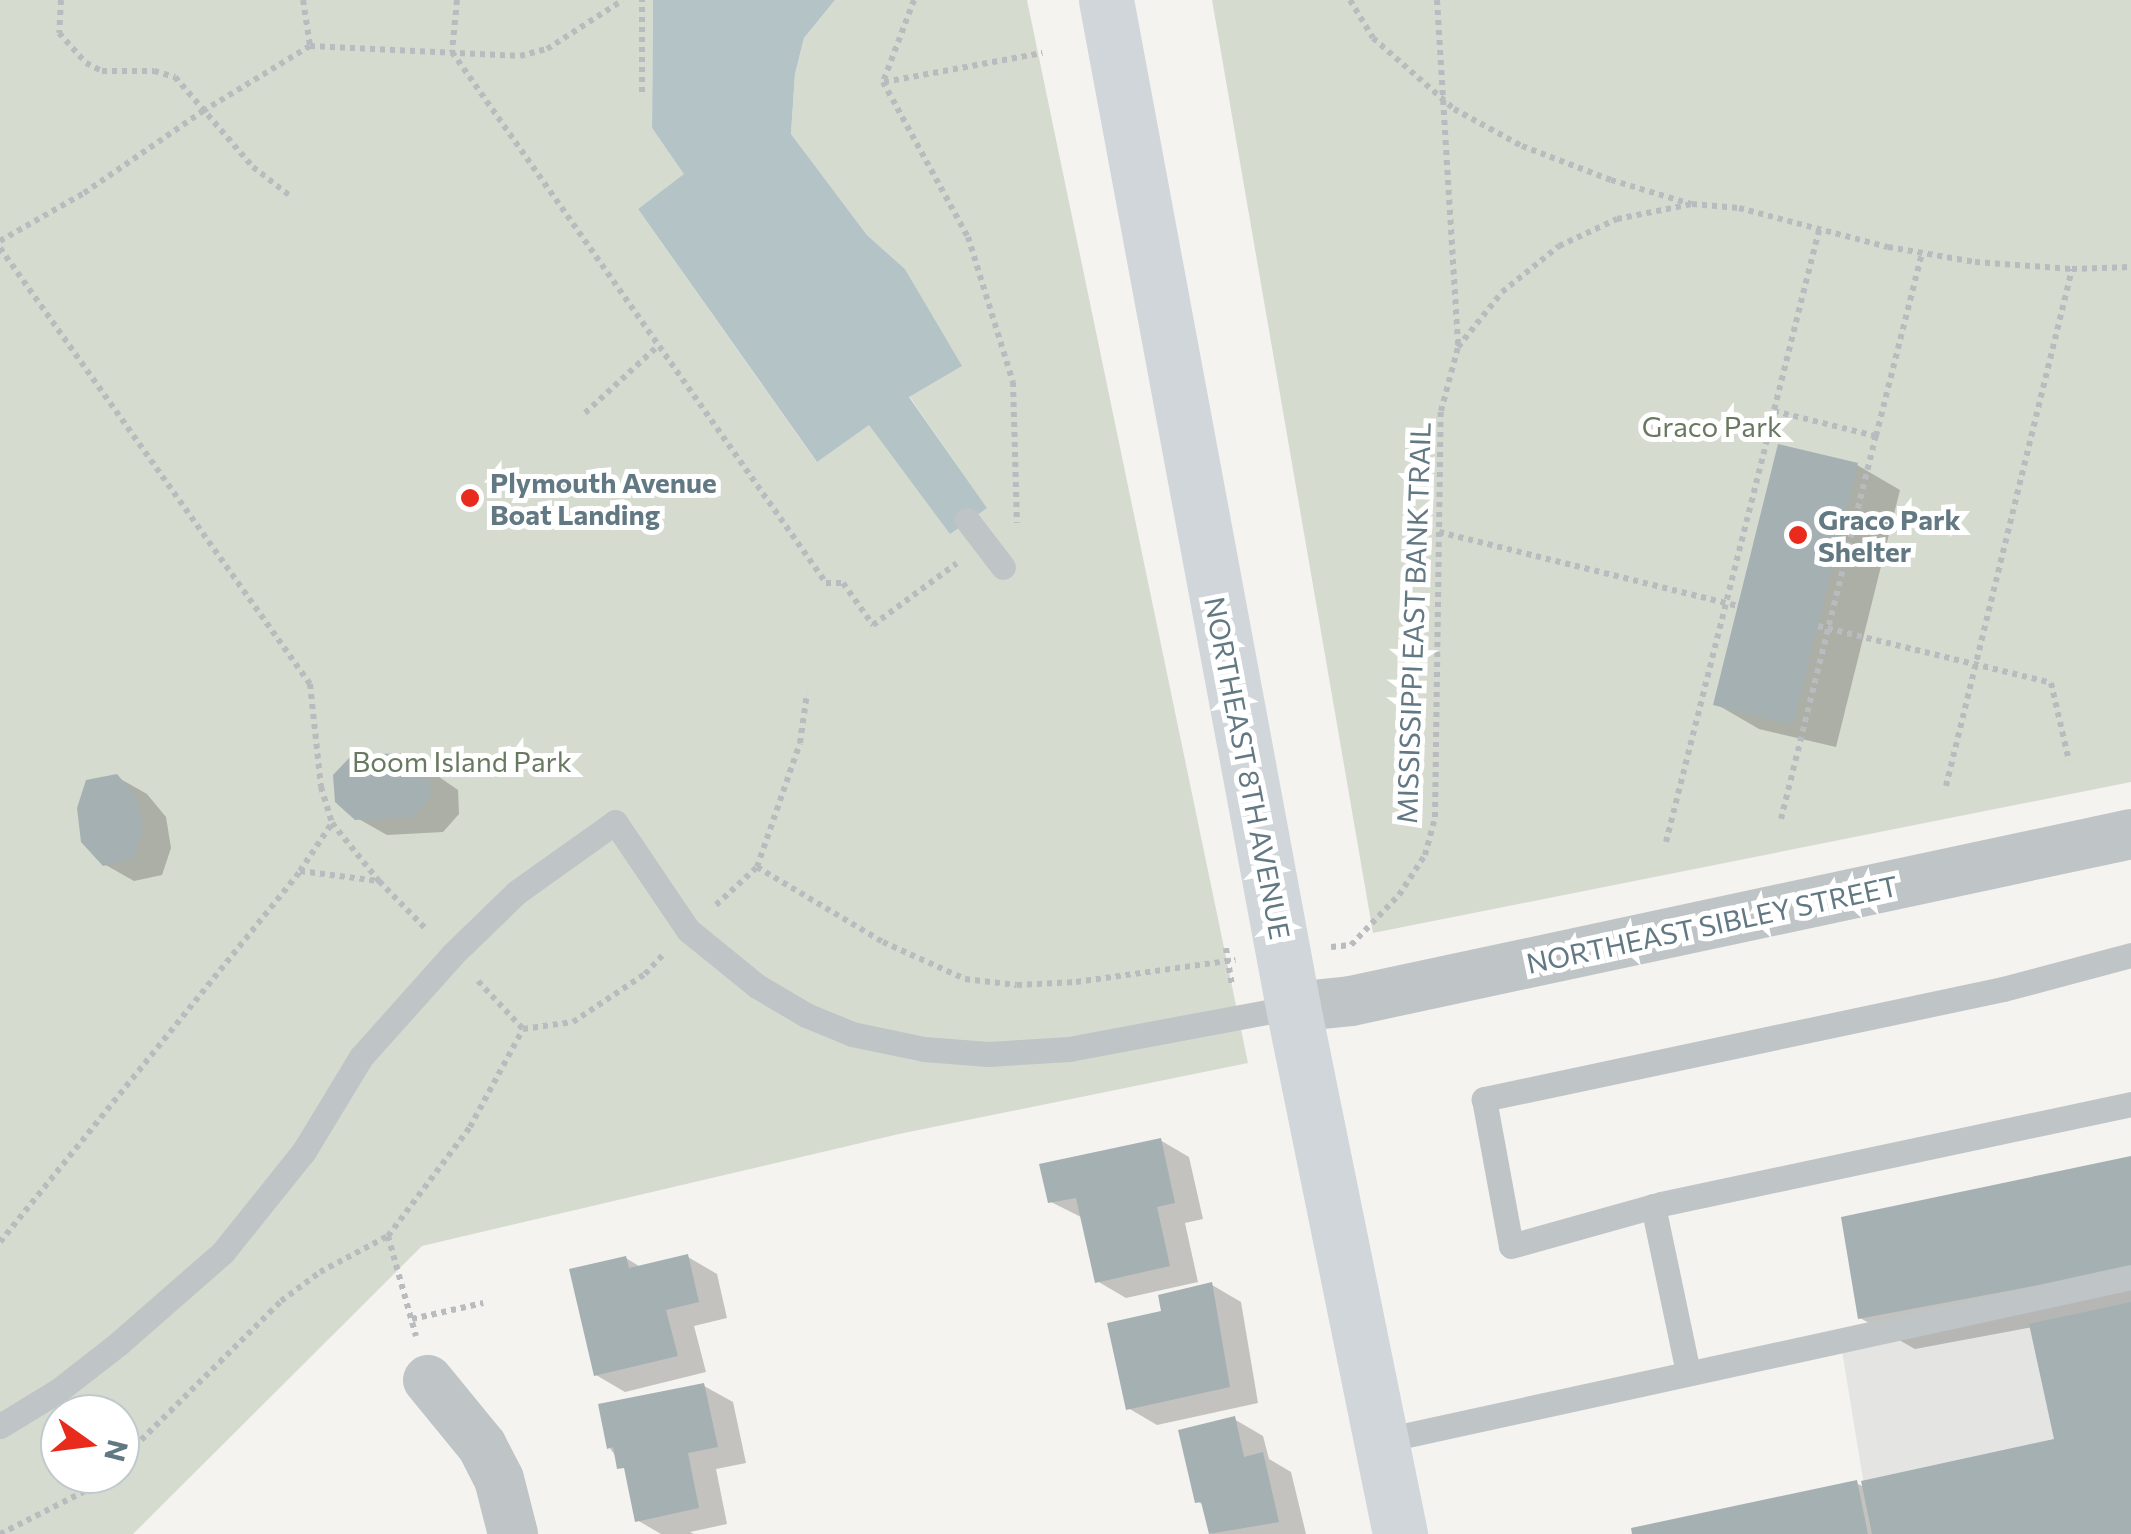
<!DOCTYPE html>
<style>
body{margin:0}
#map{position:relative;width:2131px;height:1534px;overflow:hidden;background:#f4f3ef;font-family:Commissioner,sans-serif}
div>[style]{position:absolute}
.built>*{inset:0;background:#e4e5e3}
.green>*{inset:0;background:#d6dbd0}
.water>*{inset:0;background:#b4c4c6}
.shadow>*{inset:0;background:#0003}
.building>*{inset:0;background:#a5b0b3}
.path>*{height:6px;margin-top:-3px;transform-origin:0;background:repeating-linear-gradient(90deg,#b9bcbe 0 5px,transparent 0 10px)}
.lane>*{height:25px;margin:-12.5px;padding:0 12.5px;transform-origin:12.5px;border-radius:12.5px;background:#bfc4c6}
.street>*{height:50px;margin:-25px;padding:0 25px;transform-origin:25px;border-radius:25px;background:#bfc4c6}
.secondary>*{height:55px;margin:-27.5px;padding:0 27.5px;transform-origin:27.5px;border-radius:27.5px;background:#d0d6da}
.dots>*{width:28px;height:28px;translate:-50% -50%;box-sizing:border-box;border:5px solid #fff;border-radius:50%}
span{translate:-50% -50%;white-space:nowrap;text-align:center;line-height:1.15;-webkit-text-stroke:10px #fff;paint-order:stroke}
.park-label{font-size:28px;color:#697961}
.poi-label{font-size:28px;color:#627882;font-weight:700}
.left{translate:0 -50%;text-align:left}
.street-label{font-size:28px;color:#627882}
.north{position:absolute;left:40px;top:1394px;width:100px;height:100px;box-sizing:border-box;background:#fff;border:2px solid #c0c9cd;border-radius:50%;rotate:104deg;font-size:28px;font-weight:700;line-height:40px;text-align:center;color:#627882}
.north::after{content:'';display:block;margin:auto;width:35px;height:45px;background:#e82b1c;clip-path:polygon(50% 0,100% 100%,50% 72%,0 100%)}
</style>
<div id="map">
<div class="built">
<div style="clip-path:polygon(2131px 1277px,2131px 1534px,1872px 1534px,1840px 1339px)"></div>
</div>
<div class="green">
<div style="clip-path:polygon(evenodd,0 0,653px 0,652px 128px,685px 174px,638px 209px,816px 461px,869px 424px,967px 520px,986px 507px,909px 396px,961px 366px,905px 269px,867px 235px,791px 134px,795px 74px,804px 38px,835px 0,1027px 0,1248px 1063px,899px 1134px,422px 1246px,133px 1534px,0 1534px,0 0,60px 1414px,120px 1414px,120px 1474px,60px 1474px,60px 1414px)"></div>
<div style="clip-path:polygon(1212px 0,2131px 0,2131px 782px,1373px 933px)"></div>
</div>
<div class="water">
<div style="clip-path:polygon(653px 0,835px 0,804px 38px,795px 74px,791px 134px,867px 235px,905px 269px,962px 366px,909px 397px,987px 508px,950px 534px,869px 425px,817px 462px,638px 209px,684px 174px,652px 128px)"></div>
</div>
<div class="shadow">
<div style="clip-path:polygon(1857px 465px,1900px 490px,1836px 747px,1759px 729px,1716px 704px)"></div>
<div style="clip-path:polygon(409px 756px,458px 790px,459px 814px,443px 832px,387px 835px,357px 818px)"></div>
<div style="clip-path:polygon(117px 777px,147px 794px,166px 817px,171px 848px,162px 875px,134px 881px,104px 864px)"></div>
<div style="clip-path:polygon(1160px 1140px,1189px 1157px,1203px 1219px,1185px 1223px,1198px 1282px,1126px 1298px,1097px 1281px,1083px 1218px,1051px 1202px)"></div>
<div style="clip-path:polygon(2131px 1159px,2131px 1534px,1635px 1534px,1856px 1483px,1864px 1487px,2057px 1441px,2033px 1327px,1915px 1349px,1860px 1318px)"></div>
<div style="clip-path:polygon(688px 1257px,717px 1274px,727px 1318px,694px 1326px,706px 1372px,625px 1392px,596px 1375px,626px 1258px,642px 1268px)"></div>
<div style="clip-path:polygon(1212px 1285px,1241px 1302px,1258px 1403px,1157px 1425px,1128px 1408px,1164px 1313px)"></div>
<div style="clip-path:polygon(704px 1386px,733px 1402px,746px 1463px,716px 1469px,727px 1524px,690px 1532px,694px 1534px,661px 1534px,637px 1520px,627px 1472px,609px 1447px)"></div>
<div style="clip-path:polygon(1234px 1419px,1263px 1436px,1269px 1459px,1291px 1472px,1306px 1534px,1212px 1534px,1205px 1506px,1197px 1501px)"></div>
</div>
<div class="building">
<div style="clip-path:polygon(1778px 444px,1858px 463px,1793px 725px,1713px 705px)"></div>
<div style="clip-path:polygon(410px 753px,429px 771px,431px 797px,413px 817px,355px 820px,335px 802px,333px 775px,352px 755px)"></div>
<div style="clip-path:polygon(117px 774px,137px 798px,143px 830px,133px 859px,103px 866px,81px 842px,77px 808px,86px 780px)"></div>
<div style="clip-path:polygon(1161px 1138px,1175px 1203px,1157px 1207px,1170px 1266px,1095px 1283px,1076px 1198px,1048px 1203px,1039px 1164px)"></div>
<div style="clip-path:polygon(2131px 1156px,2131px 1268px,1858px 1319px,1841px 1217px)"></div>
<div style="clip-path:polygon(688px 1254px,699px 1302px,666px 1310px,678px 1356px,594px 1376px,569px 1269px,626px 1256px,629px 1268px)"></div>
<div style="clip-path:polygon(1212px 1282px,1230px 1387px,1126px 1410px,1107px 1323px,1161px 1311px,1158px 1295px)"></div>
<div style="clip-path:polygon(2131px 1302px,2131px 1534px,1872px 1534px,1861px 1481px,2054px 1439px,2029px 1324px)"></div>
<div style="clip-path:polygon(704px 1383px,718px 1447px,688px 1453px,699px 1508px,635px 1522px,624px 1468px,617px 1469px,613px 1447px,607px 1449px,598px 1404px)"></div>
<div style="clip-path:polygon(1235px 1416px,1244px 1457px,1263px 1452px,1279px 1522px,1209px 1534px,1201px 1502px,1195px 1503px,1178px 1430px)"></div>
<div style="clip-path:polygon(1857px 1480px,1868px 1534px,1632px 1534px,1631px 1528px)"></div>
</div>
<div class="path">
<div style="left:61px;top:0;width:33px;rotate:93deg"></div>
<div style="left:59px;top:33px;width:40px;rotate:48deg"></div>
<div style="left:86px;top:63px;width:18px;rotate:27deg"></div>
<div style="left:102px;top:71px;width:52px"></div>
<div style="left:154px;top:71px;width:22px;rotate:16deg"></div>
<div style="left:175px;top:77px;width:119px;rotate:49.1deg"></div>
<div style="left:253px;top:167px;width:46px;rotate:37.9deg"></div>
<div style="left:303px;top:0;width:47px;rotate:81.3deg"></div>
<div style="left:457px;top:0;width:52px;rotate:95.5deg"></div>
<div style="left:452px;top:52px;width:649px;rotate:54.84deg"></div>
<div style="left:826px;top:583px;width:17px"></div>
<div style="left:843px;top:583px;width:52px;rotate:54.5deg"></div>
<div style="left:873px;top:625px;width:104px;rotate:-36.4deg"></div>
<div style="left:914px;top:0;width:88px;rotate:110.7deg"></div>
<div style="left:883px;top:82px;width:177px;rotate:61.3deg"></div>
<div style="left:968px;top:237px;width:152px;rotate:72.8deg"></div>
<div style="left:1013px;top:382px;width:141px;rotate:88.4deg"></div>
<div style="left:1350px;top:0;width:44px;rotate:58.8deg"></div>
<div style="left:1373px;top:38px;width:108px;rotate:41.2deg"></div>
<div style="left:1454px;top:109px;width:77px;rotate:28.6deg"></div>
<div style="left:1522px;top:146px;width:95px;rotate:20.9deg"></div>
<div style="left:1611px;top:180px;width:84px;rotate:16.7deg"></div>
<div style="left:1437px;top:0;width:348px;rotate:86.5deg"></div>
<div style="left:884px;top:82px;width:161px;rotate:-10.4deg"></div>
<div style="left:642px;top:92px;width:92px;rotate:-90deg"></div>
<div style="left:1819px;top:230px;width:187px;rotate:104deg"></div>
<div style="left:1774px;top:411px;width:105px;rotate:13.8deg"></div>
<div style="left:1876px;top:436px;width:189px;rotate:-75.9deg"></div>
<div style="left:0;top:241px;width:97px;rotate:-29.7deg"></div>
<div style="left:84px;top:193px;width:145px;rotate:-34.6deg"></div>
<div style="left:203px;top:111px;width:125px;rotate:-31.3deg"></div>
<div style="left:310px;top:46px;width:210px;rotate:2.7deg"></div>
<div style="left:520px;top:56px;width:28px;rotate:-15deg"></div>
<div style="left:547px;top:49px;width:90px;rotate:-32.8deg"></div>
<div style="left:0;top:248px;width:535px;rotate:54.59deg"></div>
<div style="left:310px;top:684px;width:104px;rotate:83.9deg"></div>
<div style="left:321px;top:787px;width:38px;rotate:73deg"></div>
<div style="left:332px;top:823px;width:75px;rotate:51deg"></div>
<div style="left:379px;top:881px;width:69px;rotate:45.6deg"></div>
<div style="left:585px;top:413px;width:100px;rotate:-42.6deg"></div>
<div style="left:1439px;top:532px;width:308px;rotate:13.9deg"></div>
<div style="left:1818px;top:626px;width:240px;rotate:13.7deg"></div>
<div style="left:2051px;top:683px;width:80px;rotate:77deg"></div>
<div style="left:1946px;top:786px;width:532px;rotate:-76.3deg"></div>
<div style="left:1781px;top:819px;width:395px;rotate:-76.1deg"></div>
<div style="left:1666px;top:842px;width:444px;rotate:-75.9deg"></div>
<div style="left:757px;top:867px;width:147px;rotate:30.8deg"></div>
<div style="left:883px;top:942px;width:90px;rotate:24.3deg"></div>
<div style="left:965px;top:979px;width:52px;rotate:6.6deg"></div>
<div style="left:1017px;top:985px;width:59px;rotate:-2.9deg"></div>
<div style="left:1076px;top:982px;width:161px;rotate:-7.9deg"></div>
<div style="left:300px;top:871px;width:79px;rotate:7.3deg"></div>
<div style="left:716px;top:905px;width:56px;rotate:-42.8deg"></div>
<div style="left:757px;top:867px;width:131px;rotate:-70.9deg"></div>
<div style="left:800px;top:743px;width:50px;rotate:-82deg"></div>
<div style="left:1331px;top:947px;width:20px;rotate:-6deg"></div>
<div style="left:1351px;top:945px;width:69px;rotate:-46.2deg"></div>
<div style="left:1399px;top:895px;width:48px;rotate:-57deg"></div>
<div style="left:1425px;top:855px;width:39px;rotate:-75deg"></div>
<div style="left:1435px;top:817px;width:406px;rotate:-89.2deg"></div>
<div style="left:1441px;top:411px;width:66px;rotate:-75.1deg"></div>
<div style="left:1458px;top:347px;width:70px;rotate:-51.3deg"></div>
<div style="left:1502px;top:292px;width:73px;rotate:-38.9deg"></div>
<div style="left:1559px;top:246px;width:64px;rotate:-25deg"></div>
<div style="left:1617px;top:219px;width:76px;rotate:-11.3deg"></div>
<div style="left:1692px;top:204px;width:47px;rotate:4.9deg"></div>
<div style="left:1739px;top:208px;width:154px;rotate:14.7deg"></div>
<div style="left:1888px;top:247px;width:88px;rotate:9.8deg"></div>
<div style="left:1975px;top:262px;width:97px;rotate:4.1deg"></div>
<div style="left:2072px;top:269px;width:59px;rotate:-1.9deg"></div>
<div style="left:1226px;top:948px;width:36px;rotate:81deg"></div>
<div style="left:478px;top:981px;width:66px;rotate:46.8deg"></div>
<div style="left:523px;top:1029px;width:50px;rotate:-8deg"></div>
<div style="left:573px;top:1022px;width:87px;rotate:-33.7deg"></div>
<div style="left:645px;top:974px;width:26px;rotate:-47deg"></div>
<div style="left:388px;top:1236px;width:104px;rotate:74.4deg"></div>
<div style="left:0;top:1242px;width:477px;rotate:-51deg"></div>
<div style="left:300px;top:871px;width:58px;rotate:-56.3deg"></div>
<div style="left:412px;top:1319px;width:73px;rotate:-12.7deg"></div>
<div style="left:120px;top:1461px;width:227px;rotate:-44.8deg"></div>
<div style="left:281px;top:1301px;width:49px;rotate:-36.6deg"></div>
<div style="left:320px;top:1272px;width:77px;rotate:-27.9deg"></div>
<div style="left:388px;top:1236px;width:136px;rotate:-53deg"></div>
<div style="left:470px;top:1127px;width:111px;rotate:-61.6deg"></div>
<div style="left:0;top:1534px;width:97px;rotate:-26.8deg"></div>
<div style="left:87px;top:1490px;width:24px;rotate:-42deg"></div>
</div>
<div class="lane">
<div style="left:967px;top:520px;width:59px;rotate:52.5deg"></div>
<div style="left:2131px;top:955px;width:132px;rotate:165.1deg"></div>
<div style="left:2003px;top:989px;width:531px;rotate:168.03deg"></div>
<div style="left:1484px;top:1099px;width:149px;rotate:79.6deg"></div>
<div style="left:1511px;top:1246px;width:156px;rotate:-15.6deg"></div>
<div style="left:1661px;top:1204px;width:481px;rotate:-12deg"></div>
<div style="left:1653px;top:1206px;width:170px;rotate:78.1deg"></div>
<div style="left:0;top:1426px;width:69px;rotate:-31.4deg"></div>
<div style="left:59px;top:1390px;width:75px;rotate:-37.9deg"></div>
<div style="left:118px;top:1344px;width:140px;rotate:-41.2deg"></div>
<div style="left:223px;top:1252px;width:129px;rotate:-51.3deg"></div>
<div style="left:304px;top:1151px;width:110px;rotate:-58.8deg"></div>
<div style="left:361px;top:1057px;width:138px;rotate:-48.2deg"></div>
<div style="left:453px;top:954px;width:89px;rotate:-44.1deg"></div>
<div style="left:517px;top:892px;width:120px;rotate:-35.5deg"></div>
<div style="left:615px;top:822px;width:130px;rotate:55.9deg"></div>
<div style="left:688px;top:930px;width:89px;rotate:39.1deg"></div>
<div style="left:757px;top:986px;width:57px;rotate:30.6deg"></div>
<div style="left:806px;top:1015px;width:50px;rotate:22.4deg"></div>
<div style="left:852px;top:1034px;width:74px;rotate:11.8deg"></div>
<div style="left:924px;top:1049px;width:64px;rotate:4.5deg"></div>
<div style="left:988px;top:1054px;width:81px;rotate:-3.5deg"></div>
<div style="left:1069px;top:1049px;width:228px;rotate:-10.6deg"></div>
<div style="left:1380px;top:1441px;width:769px;rotate:-12.32deg"></div>
</div>
<div class="street">
<div style="left:1293px;top:1007px;width:58px;rotate:-5.9deg"></div>
<div style="left:1351px;top:1001px;width:798px;rotate:-12.08deg"></div>
<div style="left:428px;top:1380px;width:85px;rotate:50.7deg"></div>
<div style="left:482px;top:1446px;width:37px;rotate:63deg"></div>
<div style="left:499px;top:1479px;width:57px;rotate:75.7deg"></div>
</div>
<div class="secondary">
<div style="left:1106px;top:0;width:1024px;rotate:79.48deg"></div>
<div style="left:1293px;top:1007px;width:538px;rotate:78.52deg"></div>
</div>
<div class="dots">
<div style="left:470px;top:498px;background:#e82b1c"></div>
<div style="left:1798px;top:535px;background:#e82b1c"></div>
</div>
<div class="park-label">
<span style="left:1712px;top:426px">Graco Park</span>
<span style="left:462px;top:761px">Boom Island Park</span>
</div>
<div class="poi-label">
<span class="left" style="left:490px;top:498px">Plymouth Avenue<br>Boat Landing</span>
<span class="left" style="left:1818px;top:535px">Graco Park<br>Shelter</span>
</div>
<div class="street-label">
<span style="left:1413px;top:623px;rotate:-88deg">MISSISSIPPI EAST BANK TRAIL</span>
<span style="left:1248px;top:768px;rotate:79deg">NORTHEAST 8TH AVENUE</span>
<span style="left:1712px;top:924px;rotate:-12deg">NORTHEAST SIBLEY STREET</span>
</div>
<div class="north">N</div>
</div>
